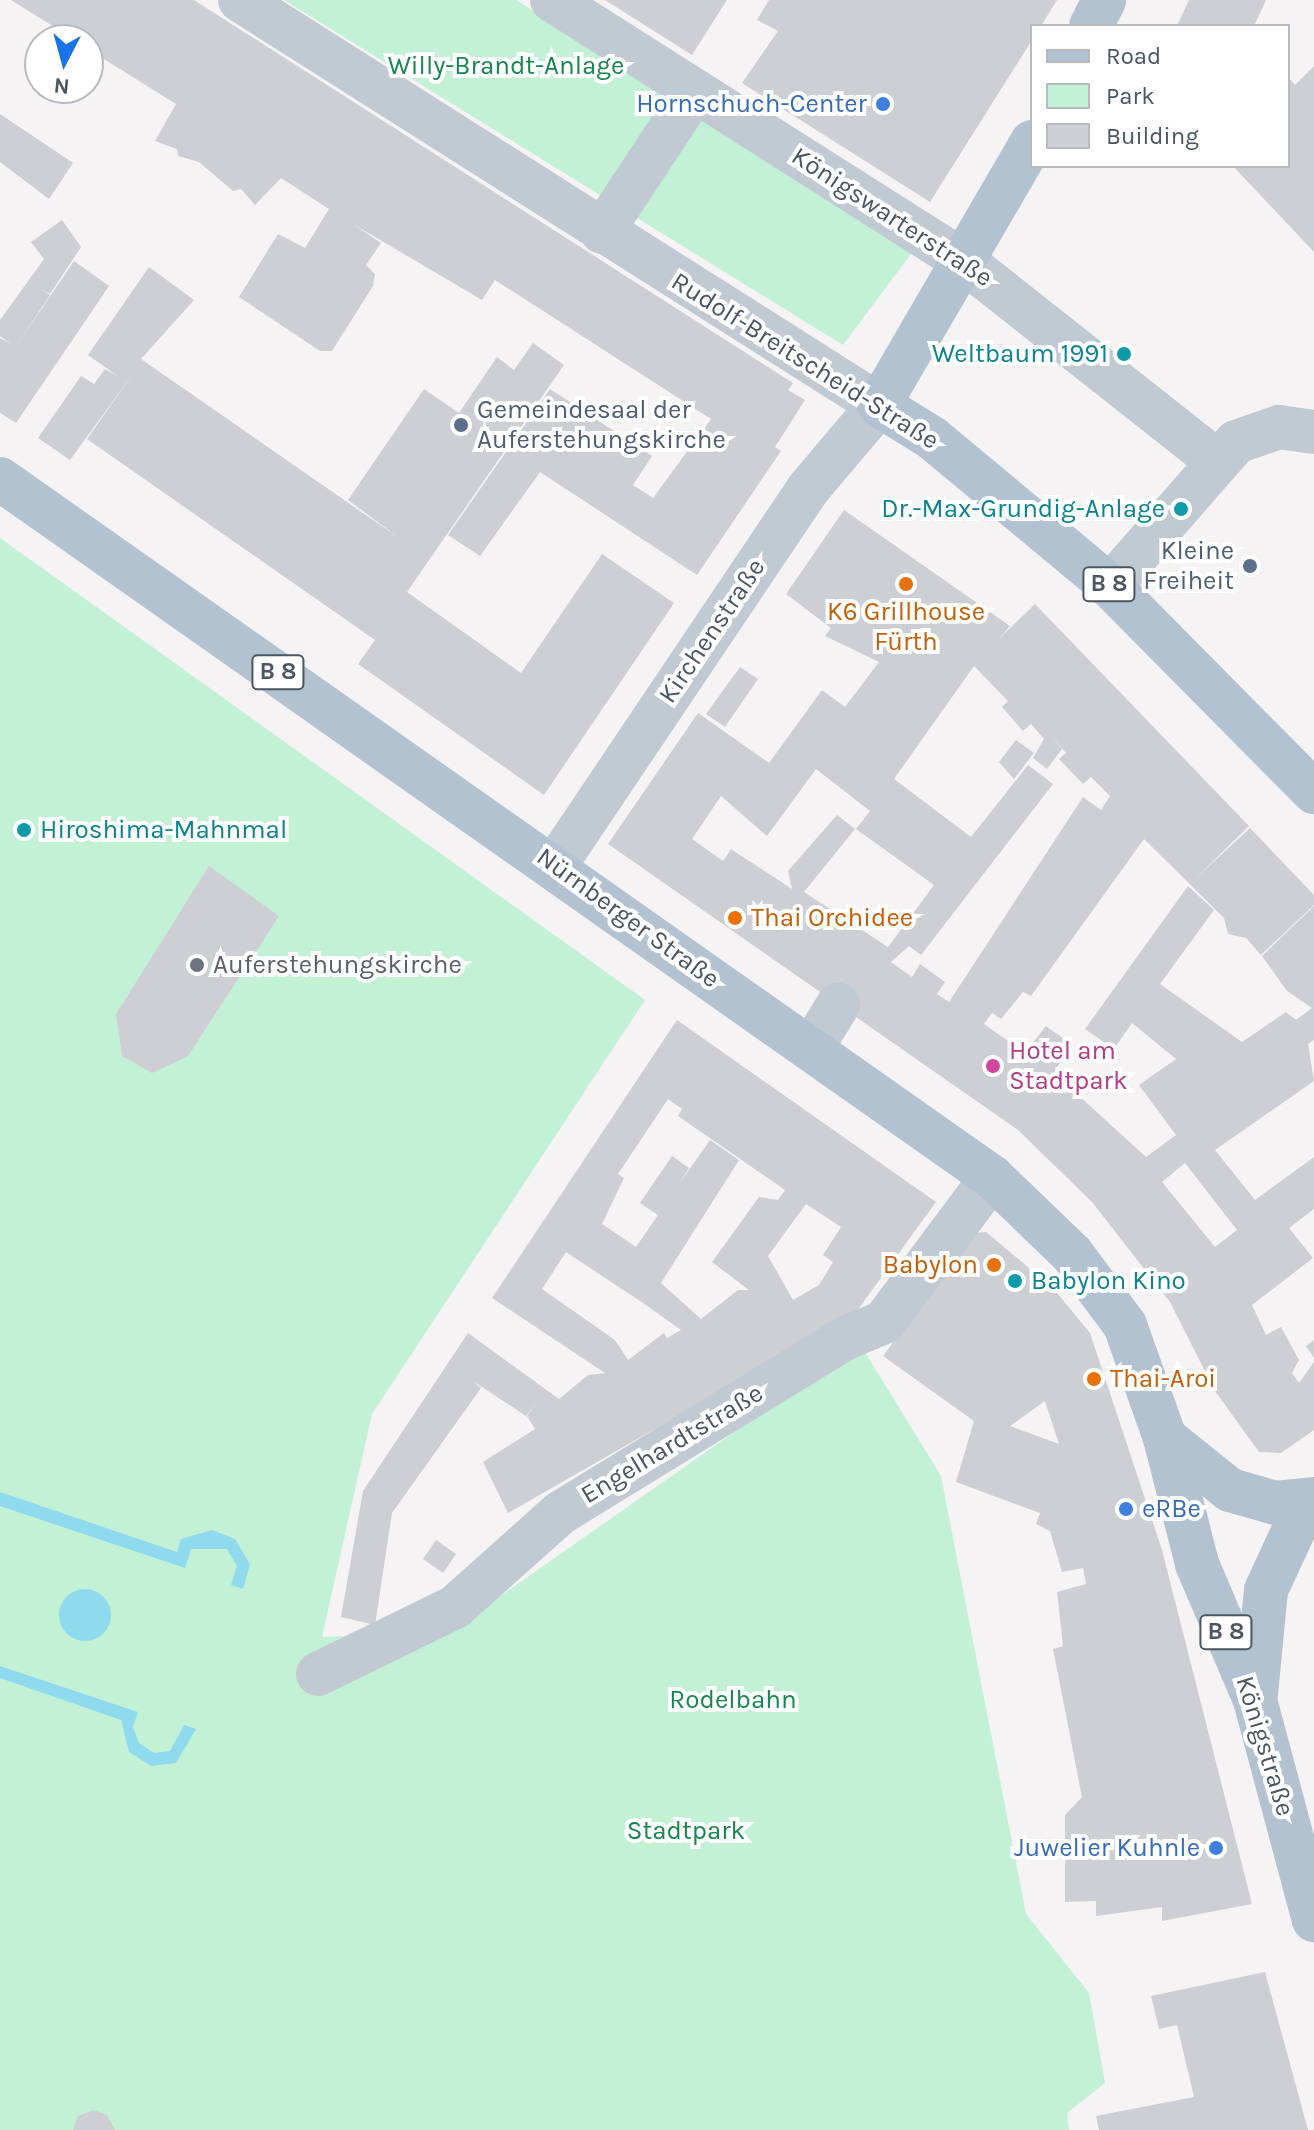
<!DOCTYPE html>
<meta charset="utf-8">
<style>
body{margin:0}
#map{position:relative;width:1314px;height:2130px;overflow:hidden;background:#f5f3f3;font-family:Karla,sans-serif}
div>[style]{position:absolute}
.green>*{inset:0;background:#c3f1d5}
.water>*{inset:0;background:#90daee}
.round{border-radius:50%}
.building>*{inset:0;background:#cdcfd5}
.minor>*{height:44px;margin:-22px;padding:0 22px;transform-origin:22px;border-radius:22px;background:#c1cad2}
.major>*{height:44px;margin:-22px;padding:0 22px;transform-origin:22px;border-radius:22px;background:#b3c2d1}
.dots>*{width:22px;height:22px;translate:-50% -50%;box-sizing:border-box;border:4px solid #fff;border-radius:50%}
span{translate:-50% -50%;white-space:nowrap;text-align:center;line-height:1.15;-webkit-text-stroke:8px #fff;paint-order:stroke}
.shield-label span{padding:2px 6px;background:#fff;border:2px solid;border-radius:6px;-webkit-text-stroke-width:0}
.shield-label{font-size:24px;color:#4a5661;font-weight:700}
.park-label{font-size:26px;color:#17864f}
.shop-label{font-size:26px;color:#366cbe}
.right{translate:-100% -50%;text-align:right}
.left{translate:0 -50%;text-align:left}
.street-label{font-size:26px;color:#4a5661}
.culture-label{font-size:26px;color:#0d838f}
.service-label{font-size:26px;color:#4e5e75}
.food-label{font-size:26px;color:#c56008}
.worship-label{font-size:26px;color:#5b616d}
.hotel-label{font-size:26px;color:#b23c85}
.legend{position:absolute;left:1030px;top:24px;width:260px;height:144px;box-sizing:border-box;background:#fff;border:2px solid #b7bbc0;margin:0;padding:10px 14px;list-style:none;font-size:24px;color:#4a5661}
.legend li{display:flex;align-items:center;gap:16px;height:40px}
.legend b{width:40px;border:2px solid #b7bbc0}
.north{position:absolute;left:24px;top:24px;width:80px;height:80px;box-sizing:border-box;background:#fff;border:2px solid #b7bbc0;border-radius:50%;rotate:186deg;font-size:22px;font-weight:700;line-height:32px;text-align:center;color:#4a5661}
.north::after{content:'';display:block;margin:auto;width:28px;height:36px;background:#1a73e8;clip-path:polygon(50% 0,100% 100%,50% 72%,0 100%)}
</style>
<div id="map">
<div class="green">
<div style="clip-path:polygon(284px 0,516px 0,913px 251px,843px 345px)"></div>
<div style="clip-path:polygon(0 538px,645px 1000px,372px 1414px,322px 1637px,412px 1634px,499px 1597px,860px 1344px,941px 1476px,1026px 1914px,1089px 1993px,1105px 2083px,1067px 2113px,1069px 2130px,0 2130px)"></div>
</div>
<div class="water">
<div style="clip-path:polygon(0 1492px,177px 1552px,181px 1539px,212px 1530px,235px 1539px,250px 1564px,243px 1589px,231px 1585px,237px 1566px,227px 1549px,191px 1549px,185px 1568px,0 1506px)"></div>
<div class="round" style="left:59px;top:1589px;width:52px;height:52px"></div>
<div style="clip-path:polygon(0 1666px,138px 1712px,133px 1727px,139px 1743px,154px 1753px,170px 1751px,184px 1725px,196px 1729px,176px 1763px,151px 1766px,129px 1752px,121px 1720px,0 1678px)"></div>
</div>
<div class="building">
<div style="clip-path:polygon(11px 0,194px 0,793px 383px,788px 390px,805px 400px,775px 447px,781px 451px,697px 575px,540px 472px,480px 556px,448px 535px,550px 389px,652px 456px,633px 485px,653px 498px,711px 419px,495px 280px,482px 300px,353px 224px,381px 243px,366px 265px,375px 274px,373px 286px,332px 351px,320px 351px,239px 297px,278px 234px,305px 248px,329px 209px,281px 178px,255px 205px,241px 189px,233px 191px,199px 162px,178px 156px,177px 149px,155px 141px,176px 104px,91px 51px,88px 40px,75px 40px)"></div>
<div style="clip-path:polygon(605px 0,727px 0,692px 55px)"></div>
<div style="clip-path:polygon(769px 0,1057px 0,1041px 26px,1032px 26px,1032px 40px,930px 202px,742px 83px,778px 31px,757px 20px)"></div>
<div style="clip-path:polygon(1189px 0,1266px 0,1254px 26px,1177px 26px)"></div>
<div style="clip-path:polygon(1314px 66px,1314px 252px,1233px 166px,1288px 166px,1288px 77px,1295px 85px)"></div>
<div style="clip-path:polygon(0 114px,73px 163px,49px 199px,0 162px)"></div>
<div style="clip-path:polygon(62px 220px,81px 247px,50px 294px,40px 289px,50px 295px,15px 348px,74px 261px,109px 286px,16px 423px,0 413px,0 338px,11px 344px,0 336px,0 320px,44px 259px,31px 242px)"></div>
<div style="clip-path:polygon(149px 267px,194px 300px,141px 359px,399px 538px,348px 500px,424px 389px,459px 413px,497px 357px,514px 370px,533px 343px,564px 365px,407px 592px,521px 673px,602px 554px,674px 603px,544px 795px,358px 664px,375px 640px,87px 439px,135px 371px,70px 460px,38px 438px,81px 376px,94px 384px,105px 369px,119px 377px,88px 355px)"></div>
<div style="clip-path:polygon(evenodd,844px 510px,1010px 626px,999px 639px,1035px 604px,1249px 826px,1193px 881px,1250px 828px,1314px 895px,1314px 905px,1261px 955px,1246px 938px,1228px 934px,1224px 918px,1144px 839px,1031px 996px,1023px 992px,1001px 1019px,992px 1013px,984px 1024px,1025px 1053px,1046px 1026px,1071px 1044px,1054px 1073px,1146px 1157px,1176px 1135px,1139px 1085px,1176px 1059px,1132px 1023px,1114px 1049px,1085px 1029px,1188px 886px,1214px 910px,1160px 984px,1242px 1042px,1286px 1012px,1296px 1020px,1312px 1008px,1287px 991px,1262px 956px,1314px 906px,1314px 1040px,1308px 1044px,1314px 1081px,1215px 1150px,1255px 1200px,1314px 1157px,1314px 1209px,1289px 1228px,1313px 1258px,1252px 1305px,1266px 1335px,1281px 1327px,1299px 1360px,1292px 1373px,1299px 1383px,1314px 1362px,1314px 1430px,1281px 1453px,1259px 1452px,1215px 1391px,1170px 1302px,1092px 1202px,1018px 1130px,608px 844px,698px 713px,769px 763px,822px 690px,845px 707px,879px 662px,825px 636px,831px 628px,786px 594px,844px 510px,974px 666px,1008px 701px,1002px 707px,1023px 731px,1031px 724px,1044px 739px,1033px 758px,1047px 769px,1062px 749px,1049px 733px,1066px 753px,1059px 759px,1083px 784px,1091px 777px,1110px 796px,1101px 810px,1083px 797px,949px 1002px,937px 994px,945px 982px,920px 964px,912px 977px,891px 962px,909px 946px,921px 955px,1053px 784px,1028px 765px,971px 837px,894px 779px,974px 666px,844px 510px,816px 769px,870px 811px,856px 829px,934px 885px,888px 947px,804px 892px,855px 829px,837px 815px,788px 871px,792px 889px,731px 849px,723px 861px,692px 839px,721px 796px,767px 836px,816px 769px,844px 510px,1185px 1163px,1237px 1230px,1215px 1247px,1162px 1182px,1185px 1163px)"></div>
<div style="clip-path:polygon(740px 667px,758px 679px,725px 727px,706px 714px)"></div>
<div style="clip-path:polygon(1016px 740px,1034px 753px,1014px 779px,999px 762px)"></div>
<div style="clip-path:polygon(209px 866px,279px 916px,188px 1056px,152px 1073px,122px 1056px,116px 1014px)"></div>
<div style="clip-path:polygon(evenodd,677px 1020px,936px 1202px,854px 1315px,508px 1513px,483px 1462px,535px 1429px,527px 1416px,536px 1403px,526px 1416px,473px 1381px,481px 1388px,392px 1513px,375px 1625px,341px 1617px,363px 1491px,468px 1333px,559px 1399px,588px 1375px,605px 1373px,492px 1298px,677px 1020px,668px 1099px,682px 1109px,678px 1116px,785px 1190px,778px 1200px,759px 1197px,712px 1262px,749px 1290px,738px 1290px,701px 1319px,661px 1283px,739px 1160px,710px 1140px,679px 1184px,689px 1168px,672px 1156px,640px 1203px,658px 1215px,636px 1247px,602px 1224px,624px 1178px,618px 1174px,668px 1099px,677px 1020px,806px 1204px,841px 1227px,823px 1255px,833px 1262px,819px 1285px,793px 1300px,768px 1256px,806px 1204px,677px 1020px,566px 1252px,646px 1305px,681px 1330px,667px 1338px,664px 1333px,628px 1360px,615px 1340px,542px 1289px,566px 1252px)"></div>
<div style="clip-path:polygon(evenodd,986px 1232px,1053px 1288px,1090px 1333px,1162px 1550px,1252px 1904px,1162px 1921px,1162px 1907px,1096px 1916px,1096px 1901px,1065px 1902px,1065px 1815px,1082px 1797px,1053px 1649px,1063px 1646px,1057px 1592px,1086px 1584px,1083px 1568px,1062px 1572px,1050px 1531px,1036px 1524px,1040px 1513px,956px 1482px,974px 1421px,883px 1356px,976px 1233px,986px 1232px,1045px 1401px,1059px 1444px,1010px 1426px,1045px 1401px)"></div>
<div style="clip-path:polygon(1314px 1340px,1314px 1358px,1306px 1346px)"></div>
<div style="clip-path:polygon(436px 1540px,456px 1554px,443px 1573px,423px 1559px)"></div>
<div style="clip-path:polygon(1265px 1972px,1308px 2130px,1099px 2130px,1096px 2116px,1194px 2097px,1177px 2025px,1159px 2029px,1151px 1996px)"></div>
<div style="clip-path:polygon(94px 2110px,107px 2115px,115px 2130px,73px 2130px,78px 2116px)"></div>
</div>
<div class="minor">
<div style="left:240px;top:0;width:757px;rotate:32.37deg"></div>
<div style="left:879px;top:405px;width:110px;rotate:130.2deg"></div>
<div style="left:808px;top:489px;width:454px;rotate:123.9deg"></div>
<div style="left:552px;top:0;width:490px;rotate:32.4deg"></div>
<div style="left:966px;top:263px;width:318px;rotate:38.3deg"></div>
<div style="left:602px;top:232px;width:169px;rotate:-56.6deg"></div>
<div style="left:1110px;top:586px;width:191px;rotate:-48.8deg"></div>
<div style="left:1236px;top:442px;width:46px;rotate:-19.2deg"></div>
<div style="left:1279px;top:427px;width:35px;rotate:8deg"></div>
<div style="left:811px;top:1049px;width:52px;rotate:-58.5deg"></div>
<div style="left:318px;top:1674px;width:153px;rotate:-26.1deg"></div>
<div style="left:455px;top:1607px;width:141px;rotate:-41.8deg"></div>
<div style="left:560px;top:1513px;width:335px;rotate:-31.5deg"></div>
<div style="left:846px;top:1338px;width:41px;rotate:-22.8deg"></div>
<div style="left:884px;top:1322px;width:181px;rotate:-53.3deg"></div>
</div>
<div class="major">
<div style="left:1091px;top:26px;width:29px;rotate:-63deg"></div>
<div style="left:1032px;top:142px;width:304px;rotate:120.2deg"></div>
<div style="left:879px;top:405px;width:62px;rotate:31.9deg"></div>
<div style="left:932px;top:438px;width:231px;rotate:39.7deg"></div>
<div style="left:1110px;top:586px;width:290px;rotate:45.3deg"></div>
<div style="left:0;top:479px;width:1213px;rotate:35.13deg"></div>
<div style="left:992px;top:1177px;width:111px;rotate:43.9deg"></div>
<div style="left:1072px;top:1254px;width:89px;rotate:53.3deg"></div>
<div style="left:1125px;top:1325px;width:120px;rotate:70.5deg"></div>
<div style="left:1165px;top:1438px;width:130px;rotate:75.7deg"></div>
<div style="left:1197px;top:1564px;width:148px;rotate:66.9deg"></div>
<div style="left:1255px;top:1700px;width:228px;rotate:75deg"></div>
<div style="left:1165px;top:1438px;width:83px;rotate:38.7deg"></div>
<div style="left:1230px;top:1490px;width:48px;rotate:15.8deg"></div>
<div style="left:1276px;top:1503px;width:38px;rotate:-6deg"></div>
<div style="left:1256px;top:1694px;width:104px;rotate:-84.5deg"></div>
<div style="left:1266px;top:1590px;width:76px;rotate:-65.1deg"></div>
<div style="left:1298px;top:1521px;width:22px;rotate:-43deg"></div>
</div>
<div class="dots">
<div style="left:883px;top:104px;background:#3f7fe0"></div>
<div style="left:1124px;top:354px;background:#0f9aa8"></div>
<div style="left:461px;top:425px;background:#5c6f8a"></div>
<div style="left:1181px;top:509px;background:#0f9aa8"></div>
<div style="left:1250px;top:566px;background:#5c6f8a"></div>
<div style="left:906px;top:584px;background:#e8710a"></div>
<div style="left:24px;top:830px;background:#0f9aa8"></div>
<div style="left:735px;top:918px;background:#e8710a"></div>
<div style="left:197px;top:965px;background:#6b7280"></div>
<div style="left:993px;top:1066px;background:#d1479c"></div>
<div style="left:994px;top:1265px;background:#e8710a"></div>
<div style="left:1015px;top:1281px;background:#0f9aa8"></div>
<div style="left:1094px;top:1379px;background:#e8710a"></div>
<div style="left:1126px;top:1509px;background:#3f7fe0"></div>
<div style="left:1216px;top:1848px;background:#3f7fe0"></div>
</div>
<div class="shield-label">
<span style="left:1109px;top:584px">B 8</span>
<span style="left:278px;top:672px">B 8</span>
<span style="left:1226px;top:1632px">B 8</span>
</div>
<div class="park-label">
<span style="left:506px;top:66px">Willy-Brandt-Anlage</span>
<span style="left:733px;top:1700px">Rodelbahn</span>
<span style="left:686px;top:1831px">Stadtpark</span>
</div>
<div class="shop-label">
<span class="right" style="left:867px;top:104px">Hornschuch-Center</span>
<span class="left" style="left:1142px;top:1509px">eRBe</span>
<span class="right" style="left:1200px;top:1848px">Juwelier Kuhnle</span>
</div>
<div class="street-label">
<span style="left:892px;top:217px;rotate:33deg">Königswarterstraße</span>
<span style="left:805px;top:361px;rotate:32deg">Rudolf-Breitscheid-Straße</span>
<span style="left:712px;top:631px;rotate:-56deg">Kirchenstraße</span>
<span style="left:628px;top:918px;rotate:36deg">Nürnberger Straße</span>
<span style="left:672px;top:1444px;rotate:-31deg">Engelhardtstraße</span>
<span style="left:1265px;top:1746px;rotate:73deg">Königstraße</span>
</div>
<div class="culture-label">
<span class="right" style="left:1108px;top:354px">Weltbaum 1991</span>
<span class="right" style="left:1165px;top:509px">Dr.-Max-Grundig-Anlage</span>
<span class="left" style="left:40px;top:830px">Hiroshima-Mahnmal</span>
<span class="left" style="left:1031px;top:1281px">Babylon Kino</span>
</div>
<div class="service-label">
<span class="left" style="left:477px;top:425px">Gemeindesaal der<br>Auferstehungskirche</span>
<span class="right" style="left:1234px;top:566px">Kleine<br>Freiheit</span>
</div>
<div class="food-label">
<span style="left:906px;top:627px">K6 Grillhouse<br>Fürth</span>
<span class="left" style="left:751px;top:918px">Thai Orchidee</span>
<span class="right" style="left:978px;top:1265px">Babylon</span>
<span class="left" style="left:1110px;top:1379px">Thai-Aroi</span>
</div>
<div class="worship-label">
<span class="left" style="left:213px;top:965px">Auferstehungskirche</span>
</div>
<div class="hotel-label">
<span class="left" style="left:1009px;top:1066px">Hotel am<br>Stadtpark</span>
</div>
<ul class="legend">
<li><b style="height:10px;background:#b3c2d1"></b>Road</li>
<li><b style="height:22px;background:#c3f1d5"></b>Park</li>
<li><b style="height:22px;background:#cdcfd5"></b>Building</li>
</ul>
<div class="north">N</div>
</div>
